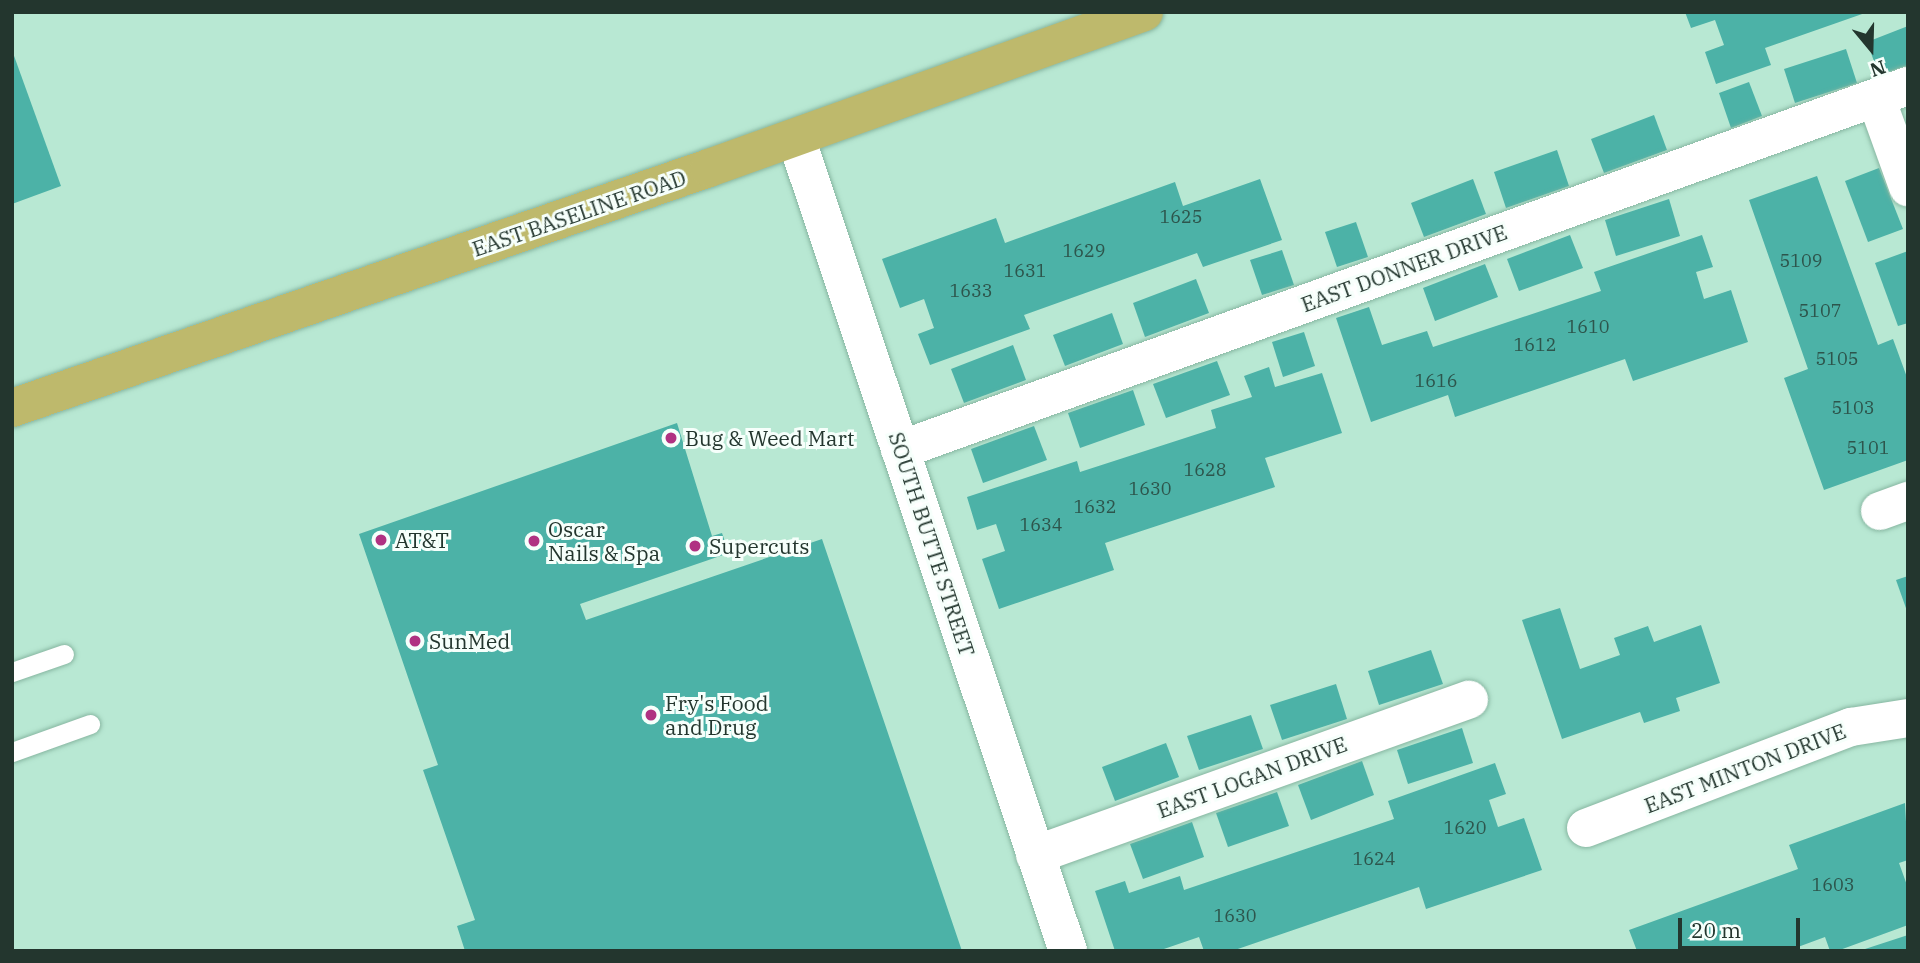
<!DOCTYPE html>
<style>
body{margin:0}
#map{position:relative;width:1920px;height:963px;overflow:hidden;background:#b8e8d3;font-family:"IBM Plex Serif",serif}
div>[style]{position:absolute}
.building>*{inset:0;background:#4cb2a7}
.roads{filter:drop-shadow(0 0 2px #87b6a1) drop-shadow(0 0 2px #87b6a1)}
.service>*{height:19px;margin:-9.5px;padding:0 9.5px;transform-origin:9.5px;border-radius:9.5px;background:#fff}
.minor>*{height:38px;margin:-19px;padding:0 19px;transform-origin:19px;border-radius:19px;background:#fff}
.primary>*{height:38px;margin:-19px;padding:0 19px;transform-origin:19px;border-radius:19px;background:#beb96c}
.dots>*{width:19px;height:19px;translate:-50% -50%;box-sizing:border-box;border:4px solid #f6fffb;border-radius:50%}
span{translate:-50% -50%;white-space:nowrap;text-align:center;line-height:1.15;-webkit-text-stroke:6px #f6fffb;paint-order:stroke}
.number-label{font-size:18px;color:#2d554c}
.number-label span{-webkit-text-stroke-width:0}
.street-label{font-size:21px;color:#23362e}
.poi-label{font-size:21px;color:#23362e}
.left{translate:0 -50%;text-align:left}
.frame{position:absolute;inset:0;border:14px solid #23362e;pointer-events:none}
.north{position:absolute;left:1836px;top:14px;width:70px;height:70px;-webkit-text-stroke:5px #f6fffb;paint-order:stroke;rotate:161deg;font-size:19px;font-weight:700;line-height:28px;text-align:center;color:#23362e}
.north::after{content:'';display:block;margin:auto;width:24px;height:32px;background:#23362e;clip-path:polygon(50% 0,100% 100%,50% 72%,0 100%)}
.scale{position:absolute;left:1678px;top:918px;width:122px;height:32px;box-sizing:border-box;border:4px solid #23362e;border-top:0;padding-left:9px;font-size:21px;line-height:24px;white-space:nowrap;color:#23362e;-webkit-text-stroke:5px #f6fffb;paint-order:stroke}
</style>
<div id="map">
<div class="building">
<div style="clip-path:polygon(1685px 12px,1865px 12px,1865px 13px,1765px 48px,1771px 65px,1716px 84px,1705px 52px,1724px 45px,1715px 20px,1691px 28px)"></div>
<div style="clip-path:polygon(1908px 26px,1908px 65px,1879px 75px,1867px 42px)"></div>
<div style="clip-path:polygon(1846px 49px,1857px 83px,1795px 103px,1784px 69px)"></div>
<div style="clip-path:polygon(13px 53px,61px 186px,12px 204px,12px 54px)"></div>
<div style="clip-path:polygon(1749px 82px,1762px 116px,1731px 128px,1719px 93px)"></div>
<div style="clip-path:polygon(1654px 115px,1667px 150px,1604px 173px,1591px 139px)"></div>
<div style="clip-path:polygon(1557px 150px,1569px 186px,1506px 208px,1494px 172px)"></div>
<div style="clip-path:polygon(1879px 168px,1903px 229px,1868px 242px,1845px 181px)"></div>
<div style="clip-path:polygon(1817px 176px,1878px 345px,1893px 339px,1908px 380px,1908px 460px,1824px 490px,1784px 378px,1808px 369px,1749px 200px)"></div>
<div style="clip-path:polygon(1260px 179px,1282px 240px,1203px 267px,1197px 253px,1024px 315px,1030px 329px,930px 365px,918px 334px,934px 328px,924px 299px,900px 308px,882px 259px,996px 218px,1005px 243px,1175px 182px,1183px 206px)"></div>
<div style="clip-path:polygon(1473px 179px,1486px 214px,1424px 237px,1411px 203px)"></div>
<div style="clip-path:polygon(1669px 199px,1680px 236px,1616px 256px,1605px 220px)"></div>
<div style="clip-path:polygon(1356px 222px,1368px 257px,1337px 267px,1325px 232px)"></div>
<div style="clip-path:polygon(1570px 235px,1583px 268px,1519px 291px,1507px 259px)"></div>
<div style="clip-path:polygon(1702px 235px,1713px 267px,1696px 272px,1704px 299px,1731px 290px,1748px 342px,1633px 381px,1625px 359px,1455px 417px,1448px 395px,1371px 422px,1336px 318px,1369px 307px,1382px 345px,1427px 331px,1433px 347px,1601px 291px,1594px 272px)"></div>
<div style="clip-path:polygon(1282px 250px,1294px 285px,1262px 295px,1250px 260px)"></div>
<div style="clip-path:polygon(1908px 251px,1908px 323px,1898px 326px,1875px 263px)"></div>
<div style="clip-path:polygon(1485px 264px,1498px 297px,1435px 321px,1423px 288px)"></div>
<div style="clip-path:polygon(1196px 279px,1209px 313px,1145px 337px,1133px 303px)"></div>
<div style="clip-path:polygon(1112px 313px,1123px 344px,1065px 366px,1053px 335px)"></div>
<div style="clip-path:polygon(1304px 332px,1315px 366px,1283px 377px,1272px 342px)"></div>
<div style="clip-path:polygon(1013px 345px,1026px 380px,964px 403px,951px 369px)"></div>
<div style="clip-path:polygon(1217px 361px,1230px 395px,1166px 418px,1153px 384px)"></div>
<div style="clip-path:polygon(1269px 367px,1275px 387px,1322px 373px,1342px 433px,1265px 458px,1275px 487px,1105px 543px,1114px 570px,999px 609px,982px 559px,1005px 551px,996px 524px,977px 530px,967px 497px,1077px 461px,1080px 472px,1216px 428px,1211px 410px,1252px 397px,1244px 376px)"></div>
<div style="clip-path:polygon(1133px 390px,1145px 425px,1080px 448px,1068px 413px)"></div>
<div style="clip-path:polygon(677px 423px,712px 536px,722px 533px,729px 553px,580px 604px,586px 620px,822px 539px,962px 951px,465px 951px,457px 926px,475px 920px,423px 770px,438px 765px,359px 534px)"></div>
<div style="clip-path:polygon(1034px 426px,1047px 460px,983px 483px,971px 449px)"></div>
<div style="clip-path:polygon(1908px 576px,1908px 611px,1907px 611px,1896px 580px)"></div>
<div style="clip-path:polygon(1560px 608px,1580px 669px,1620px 655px,1614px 638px,1648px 626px,1654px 642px,1701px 625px,1720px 683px,1676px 698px,1680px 711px,1644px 723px,1640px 712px,1562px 739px,1522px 620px)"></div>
<div style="clip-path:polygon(1431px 650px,1443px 684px,1379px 705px,1368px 671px)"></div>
<div style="clip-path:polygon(1336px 684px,1347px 719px,1282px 740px,1270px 705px)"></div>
<div style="clip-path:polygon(1251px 715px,1263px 749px,1199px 770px,1187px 736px)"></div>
<div style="clip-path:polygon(1462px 728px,1473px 763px,1408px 784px,1397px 750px)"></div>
<div style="clip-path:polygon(1166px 743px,1179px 777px,1115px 801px,1102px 767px)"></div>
<div style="clip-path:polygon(1362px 761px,1374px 795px,1311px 820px,1298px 785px)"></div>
<div style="clip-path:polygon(1495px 763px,1506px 794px,1489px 800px,1498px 827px,1524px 818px,1542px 870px,1426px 909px,1419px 887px,1232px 951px,1204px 951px,1199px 937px,1158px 951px,1115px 951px,1095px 891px,1125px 881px,1129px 893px,1180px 876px,1184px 890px,1394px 819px,1388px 801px)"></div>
<div style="clip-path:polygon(1277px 792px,1289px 826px,1228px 847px,1216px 813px)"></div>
<div style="clip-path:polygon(1905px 803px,1908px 860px,1899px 863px,1908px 888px,1908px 925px,1837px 951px,1830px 951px,1825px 937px,1787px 951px,1637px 951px,1629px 930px,1798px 869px,1789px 845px)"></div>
<div style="clip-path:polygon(1192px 822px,1204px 857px,1143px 879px,1130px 844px)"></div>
<div style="clip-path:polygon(1908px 935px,1908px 951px,1862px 951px,1862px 950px)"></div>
</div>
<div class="roads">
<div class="service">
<div style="left:12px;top:672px;width:55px;rotate:-19.1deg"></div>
<div style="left:12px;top:752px;width:83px;rotate:-19.7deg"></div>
</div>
<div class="minor">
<div style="left:1876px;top:98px;width:95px;rotate:70.2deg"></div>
<div style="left:796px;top:138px;width:857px;rotate:71.5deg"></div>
<div style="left:900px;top:450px;width:1072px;rotate:-19.86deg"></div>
<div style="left:1880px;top:511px;width:30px;rotate:-20deg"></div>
<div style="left:1586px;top:828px;width:284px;rotate:-20.9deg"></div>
<div style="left:1851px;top:727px;width:58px;rotate:-9deg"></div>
<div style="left:1035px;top:855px;width:461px;rotate:-19.7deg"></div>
</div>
<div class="primary">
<div style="left:12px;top:408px;width:737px;rotate:-19deg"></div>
<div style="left:709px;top:168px;width:462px;rotate:-19.7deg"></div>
</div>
</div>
<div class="dots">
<div style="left:671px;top:438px;background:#b03282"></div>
<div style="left:381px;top:540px;background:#b03282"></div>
<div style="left:534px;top:541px;background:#b03282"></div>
<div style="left:695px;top:546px;background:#b03282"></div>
<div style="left:415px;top:641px;background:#b03282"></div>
<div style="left:651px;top:715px;background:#b03282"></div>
</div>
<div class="number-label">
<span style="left:1181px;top:217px">1625</span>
<span style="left:1084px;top:251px">1629</span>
<span style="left:1801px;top:261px">5109</span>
<span style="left:1025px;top:271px">1631</span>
<span style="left:971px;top:291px">1633</span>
<span style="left:1820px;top:311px">5107</span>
<span style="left:1588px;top:327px">1610</span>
<span style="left:1535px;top:345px">1612</span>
<span style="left:1837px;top:359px">5105</span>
<span style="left:1436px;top:381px">1616</span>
<span style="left:1853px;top:408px">5103</span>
<span style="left:1868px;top:448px">5101</span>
<span style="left:1205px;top:470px">1628</span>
<span style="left:1150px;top:489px">1630</span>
<span style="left:1095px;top:507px">1632</span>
<span style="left:1041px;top:525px">1634</span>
<span style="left:1465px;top:828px">1620</span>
<span style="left:1374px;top:859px">1624</span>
<span style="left:1833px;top:885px">1603</span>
<span style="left:1235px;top:916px">1630</span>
</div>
<div class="street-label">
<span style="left:579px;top:213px;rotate:-19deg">EAST BASELINE ROAD</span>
<span style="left:1404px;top:268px;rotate:-20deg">EAST DONNER DRIVE</span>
<span style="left:932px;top:544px;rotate:72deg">SOUTH BUTTE STREET</span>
<span style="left:1745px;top:768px;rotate:-21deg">EAST MINTON DRIVE</span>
<span style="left:1252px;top:777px;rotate:-20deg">EAST LOGAN DRIVE</span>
</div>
<div class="poi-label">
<span class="left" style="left:685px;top:438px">Bug &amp; Weed Mart</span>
<span class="left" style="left:548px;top:541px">Oscar<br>Nails &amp; Spa</span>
<span class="left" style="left:395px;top:540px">AT&amp;T</span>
<span class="left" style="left:709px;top:546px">Supercuts</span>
<span class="left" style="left:429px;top:641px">SunMed</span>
<span class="left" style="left:665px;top:715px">Fry's Food<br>and Drug</span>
</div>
<div class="frame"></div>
<div class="north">N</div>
<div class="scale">20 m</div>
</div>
